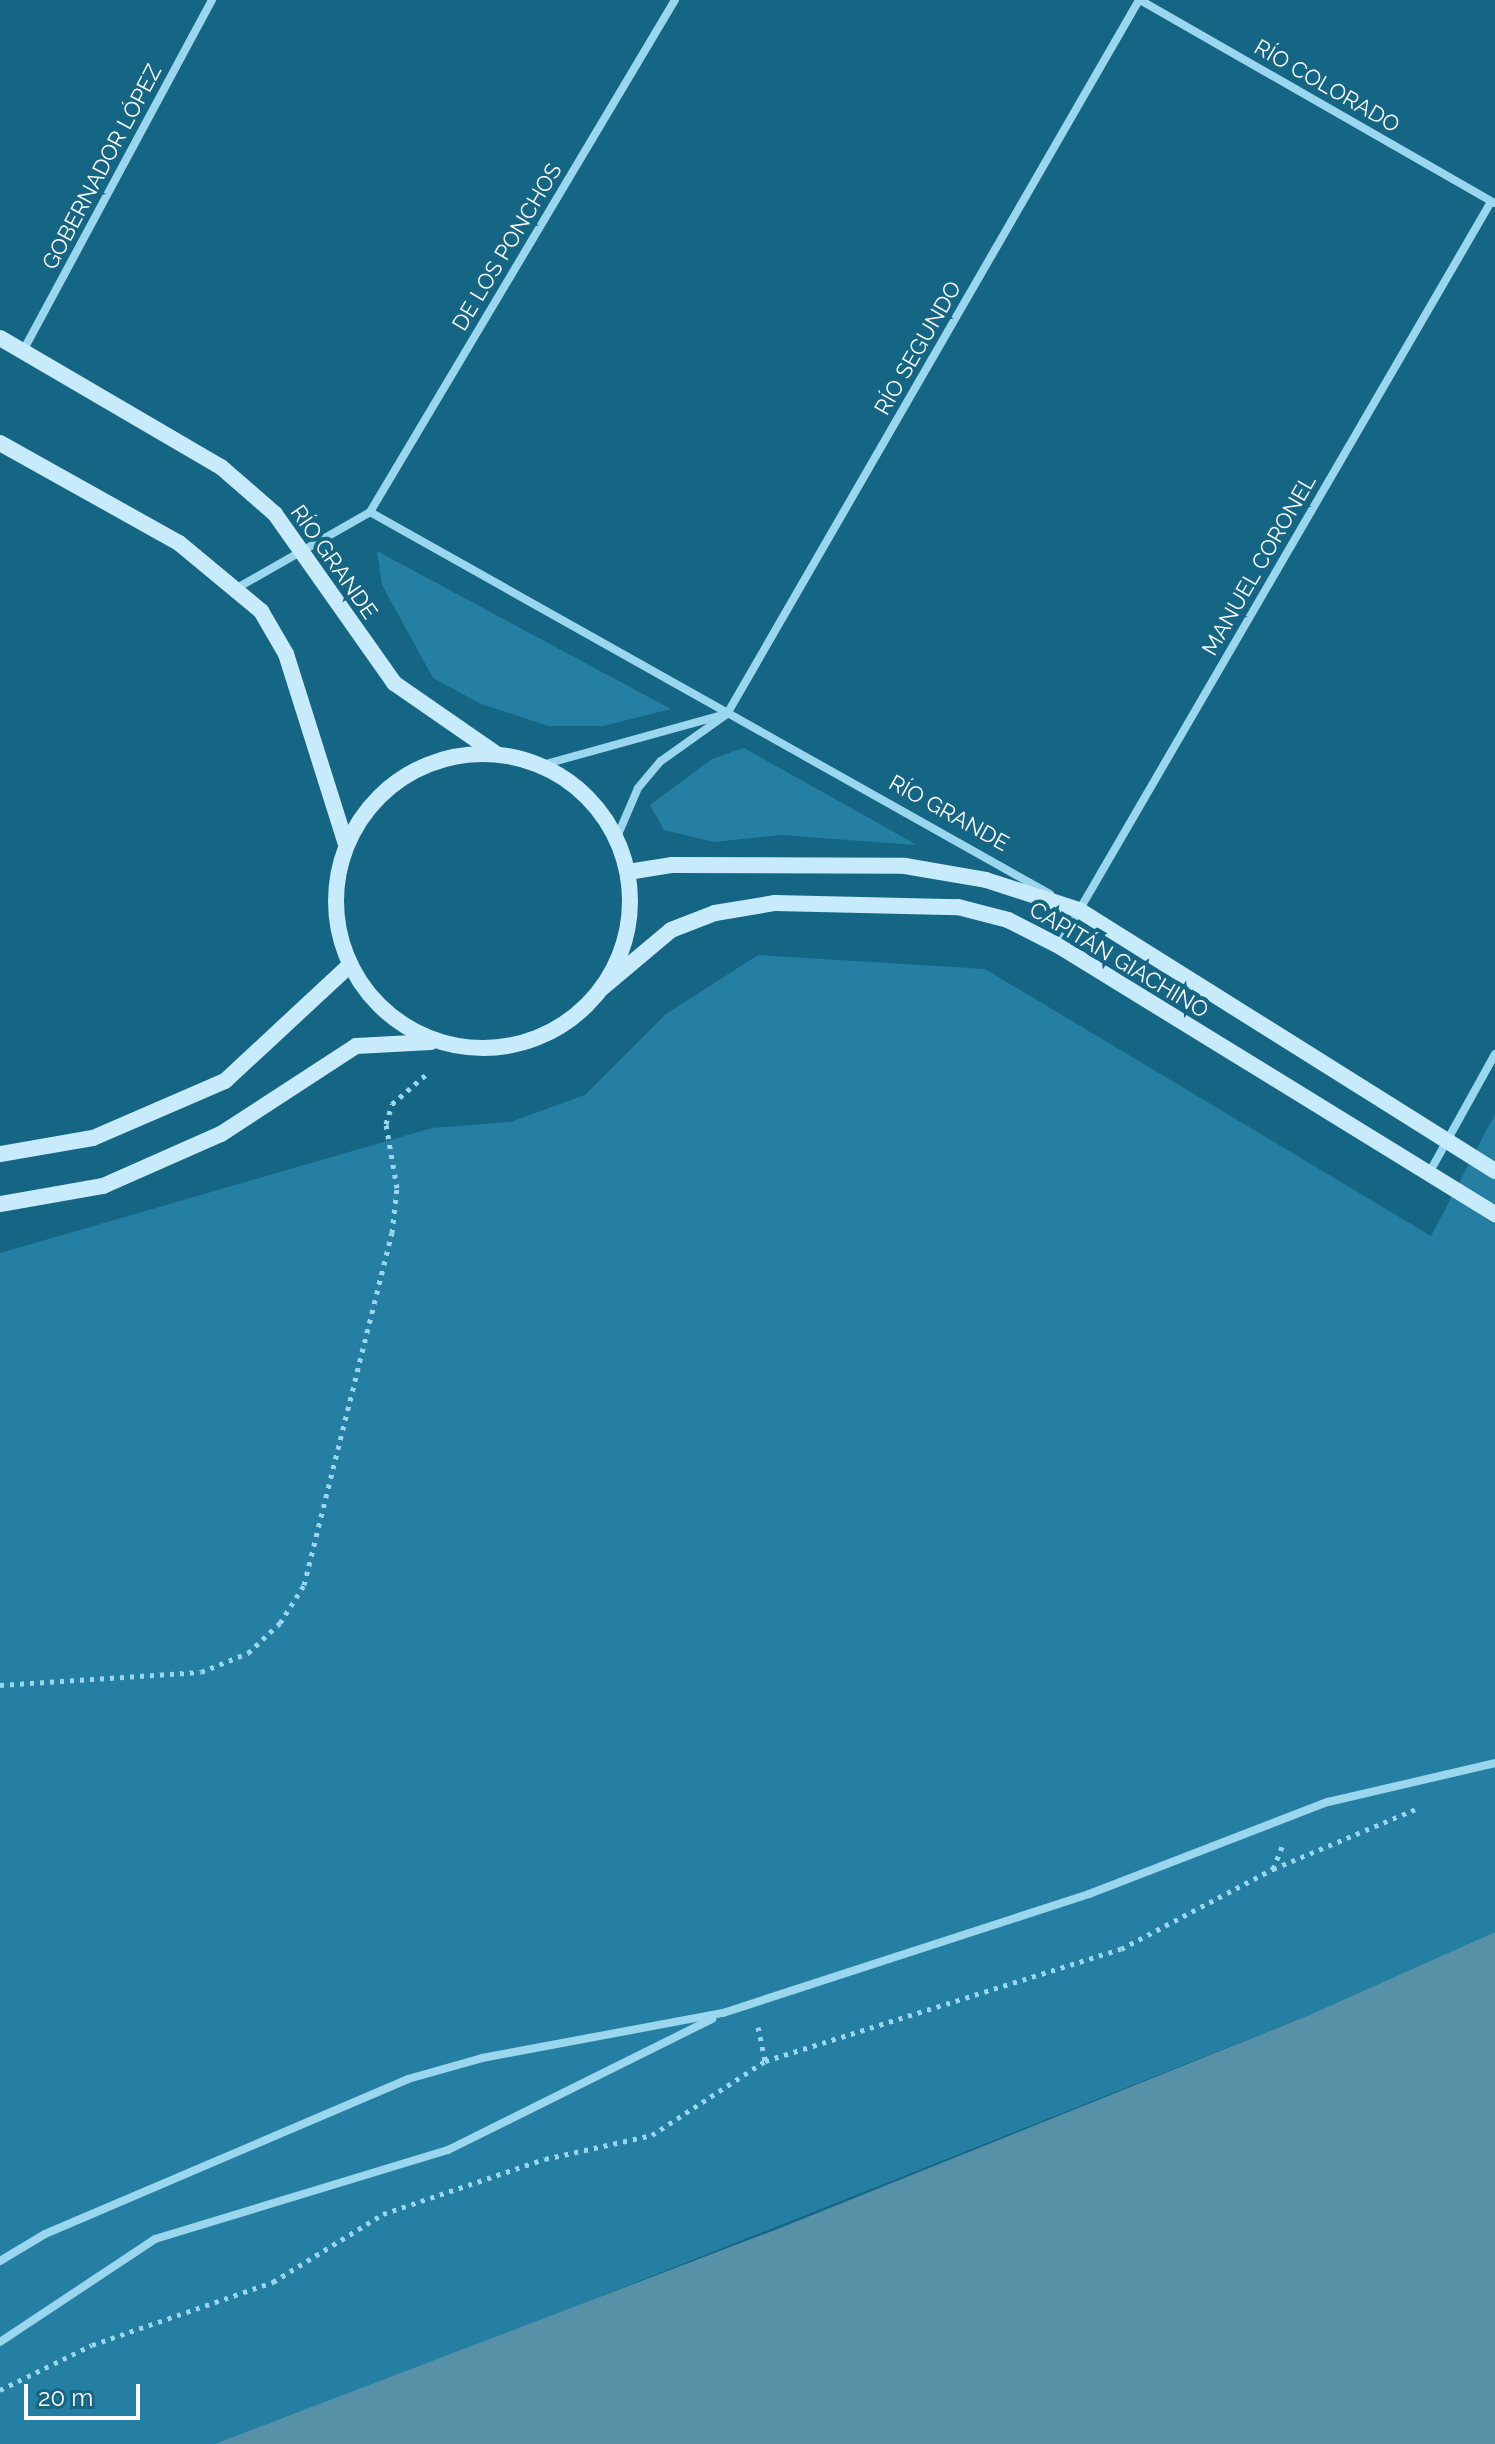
<!DOCTYPE html>
<meta charset="utf-8">
<style>
body{margin:0}
#map{position:relative;width:1495px;height:2444px;overflow:hidden;background:#156585;font-family:Raleway,sans-serif}
div>[style]{position:absolute}
.green>*{inset:0;background:#247fa3}
.water>*{inset:0;background:#5691a8}
.path>*{height:5px;margin-top:-2.5px;transform-origin:0;background:repeating-linear-gradient(90deg,#9ad7ee 0 4px,transparent 0 10px)}
.minor>*{height:8px;margin:-4px;padding:0 4px;transform-origin:4px;border-radius:4px;background:#9ad7ee}
.secondary>*{height:16px;margin:-8px;padding:0 8px;transform-origin:8px;border-radius:8px;background:#c7ebfa}
.secondary>.ring{margin:-8px;padding:0;box-sizing:content-box;background:none;border:16px solid #c7ebfa;border-radius:50%}
span{translate:-50% -50%;white-space:nowrap;text-align:center;line-height:1.15;-webkit-text-stroke:8px #156585;paint-order:stroke}
.street-label{font-size:22px;color:#fff}
.scale{position:absolute;left:24px;top:2384px;width:116px;height:36px;box-sizing:border-box;border:4px solid #fff;border-top:0;padding-left:10px;font-size:24px;line-height:28px;white-space:nowrap;color:#fff;-webkit-text-stroke:6px #156585;paint-order:stroke}
</style>
<div id="map">
<div class="green">
<div style="clip-path:polygon(377px 551px,671px 709px,603px 726px,548px 726px,481px 704px,433px 678px,382px 585px)"></div>
<div style="clip-path:polygon(744px 748px,917px 845px,780px 835px,714px 842px,664px 830px,650px 805px,712px 759px)"></div>
<div style="clip-path:polygon(758px 955px,985px 969px,1431px 1236px,1495px 1114px,1495px 1932px,1307px 2016px,292px 2419px,215px 2444px,0 2444px,0 1253px,432px 1128px,510px 1122px,585px 1095px,666px 1014px)"></div>
</div>
<div class="water">
<div style="clip-path:polygon(1495px 1932px,1495px 2444px,215px 2444px,780px 2228px,1307px 2016px)"></div>
</div>
<div class="path">
<div style="left:0;top:1685px;width:201px;rotate:-3.7deg"></div>
<div style="left:201px;top:1672px;width:51px;rotate:-22deg"></div>
<div style="left:248px;top:1653px;width:44px;rotate:-43.2deg"></div>
<div style="left:280px;top:1623px;width:45px;rotate:-57.7deg"></div>
<div style="left:304px;top:1585px;width:363px;rotate:-76deg"></div>
<div style="left:392px;top:1233px;width:45px;rotate:-83.7deg"></div>
<div style="left:397px;top:1188px;width:65px;rotate:-99.8deg"></div>
<div style="left:386px;top:1124px;width:21px;rotate:-73deg"></div>
<div style="left:392px;top:1104px;width:49px;rotate:-40.9deg"></div>
<div style="left:1273px;top:1869px;width:27px;rotate:-68deg"></div>
<div style="left:758px;top:2027px;width:35px;rotate:78deg"></div>
<div style="left:0;top:2390px;width:102px;rotate:-26.1deg"></div>
<div style="left:92px;top:2345px;width:192px;rotate:-19.2deg"></div>
<div style="left:273px;top:2282px;width:129px;rotate:-31.7deg"></div>
<div style="left:383px;top:2214px;width:171px;rotate:-18.8deg"></div>
<div style="left:545px;top:2159px;width:110px;rotate:-12.6deg"></div>
<div style="left:652px;top:2135px;width:135px;rotate:-33.2deg"></div>
<div style="left:765px;top:2061px;width:373px;rotate:-17.5deg"></div>
<div style="left:1121px;top:1949px;width:172px;rotate:-27.8deg"></div>
<div style="left:1273px;top:1869px;width:155px;rotate:-22.8deg"></div>
</div>
<div class="minor">
<div style="left:1140px;top:0;width:408px;rotate:29.8deg"></div>
<div style="left:23px;top:351px;width:399px;rotate:-61.7deg"></div>
<div style="left:370px;top:512px;width:780px;rotate:29.33deg"></div>
<div style="left:237px;top:588px;width:153px;rotate:-29.7deg"></div>
<div style="left:370px;top:512px;width:596px;rotate:-59.22deg"></div>
<div style="left:542px;top:765px;width:184px;rotate:-15.5deg"></div>
<div style="left:617px;top:837px;width:53px;rotate:-66.8deg"></div>
<div style="left:638px;top:788px;width:35px;rotate:-50deg"></div>
<div style="left:661px;top:761px;width:81px;rotate:-35.5deg"></div>
<div style="left:727px;top:714px;width:824px;rotate:-60.01deg"></div>
<div style="left:1059px;top:945px;width:859px;rotate:-59.83deg"></div>
<div style="left:1428px;top:1175px;width:138px;rotate:-61deg"></div>
<div style="left:0;top:2261px;width:52px;rotate:-31deg"></div>
<div style="left:45px;top:2234px;width:395px;rotate:-23.1deg"></div>
<div style="left:408px;top:2079px;width:77px;rotate:-15.8deg"></div>
<div style="left:482px;top:2058px;width:245px;rotate:-10.6deg"></div>
<div style="left:723px;top:2013px;width:385px;rotate:-18deg"></div>
<div style="left:1089px;top:1894px;width:256px;rotate:-21.1deg"></div>
<div style="left:1328px;top:1802px;width:171px;rotate:-13.1deg"></div>
<div style="left:0;top:2342px;width:186px;rotate:-33.6deg"></div>
<div style="left:155px;top:2239px;width:306px;rotate:-16.9deg"></div>
<div style="left:448px;top:2150px;width:295px;rotate:-26.4deg"></div>
</div>
<div class="secondary">
<div style="left:0;top:338px;width:256px;rotate:30.3deg"></div>
<div style="left:221px;top:467px;width:72px;rotate:41deg"></div>
<div style="left:275px;top:514px;width:207px;rotate:54.8deg"></div>
<div style="left:394px;top:683px;width:123px;rotate:34.7deg"></div>
<div style="left:0;top:443px;width:205px;rotate:29.2deg"></div>
<div style="left:179px;top:543px;width:107px;rotate:39.7deg"></div>
<div style="left:261px;top:611px;width:50px;rotate:59.8deg"></div>
<div style="left:286px;top:654px;width:199px;rotate:72.5deg"></div>
<div class="ring" style="left:336px;top:754px;width:278px;height:278px"></div>
<div style="left:628px;top:872px;width:45px;rotate:-9deg"></div>
<div style="left:672px;top:865px;width:233px;rotate:0.2deg"></div>
<div style="left:905px;top:866px;width:82px;rotate:9.8deg"></div>
<div style="left:986px;top:880px;width:98px;rotate:17.9deg"></div>
<div style="left:1079px;top:910px;width:491px;rotate:32.1deg"></div>
<div style="left:602px;top:988px;width:90px;rotate:-40deg"></div>
<div style="left:671px;top:930px;width:47px;rotate:-21.1deg"></div>
<div style="left:715px;top:913px;width:61px;rotate:-9.5deg"></div>
<div style="left:775px;top:903px;width:183px;rotate:1.3deg"></div>
<div style="left:958px;top:907px;width:52px;rotate:14.6deg"></div>
<div style="left:1008px;top:920px;width:57px;rotate:27deg"></div>
<div style="left:1059px;top:946px;width:512px;rotate:31.58deg"></div>
<div style="left:0;top:1154px;width:94px;rotate:-9.8deg"></div>
<div style="left:93px;top:1138px;width:144px;rotate:-23.4deg"></div>
<div style="left:225px;top:1081px;width:171px;rotate:-42.9deg"></div>
<div style="left:0;top:1204px;width:105px;rotate:-9.9deg"></div>
<div style="left:103px;top:1186px;width:129px;rotate:-23.8deg"></div>
<div style="left:221px;top:1134px;width:161px;rotate:-33.1deg"></div>
<div style="left:356px;top:1046px;width:75px;rotate:-3.1deg"></div>
</div>
<div class="street-label">
<span style="left:1327px;top:86px;rotate:30deg">RÍO COLORADO</span>
<span style="left:102px;top:167px;rotate:-62deg">GOBERNADOR LÓPEZ</span>
<span style="left:507px;top:247px;rotate:-59deg">DE LOS PONCHOS</span>
<span style="left:918px;top:348px;rotate:-60deg">RÍO SEGUNDO</span>
<span style="left:334px;top:562px;rotate:55deg">RÍO GRANDE</span>
<span style="left:1259px;top:565px;rotate:-60deg">MANUEL CORONEL</span>
<span style="left:949px;top:813px;rotate:29deg">RÍO GRANDE</span>
<span style="left:1119px;top:960px;rotate:31deg">CAPITÁN GIACHINO</span>
</div>
<div class="scale">20 m</div>
</div>
